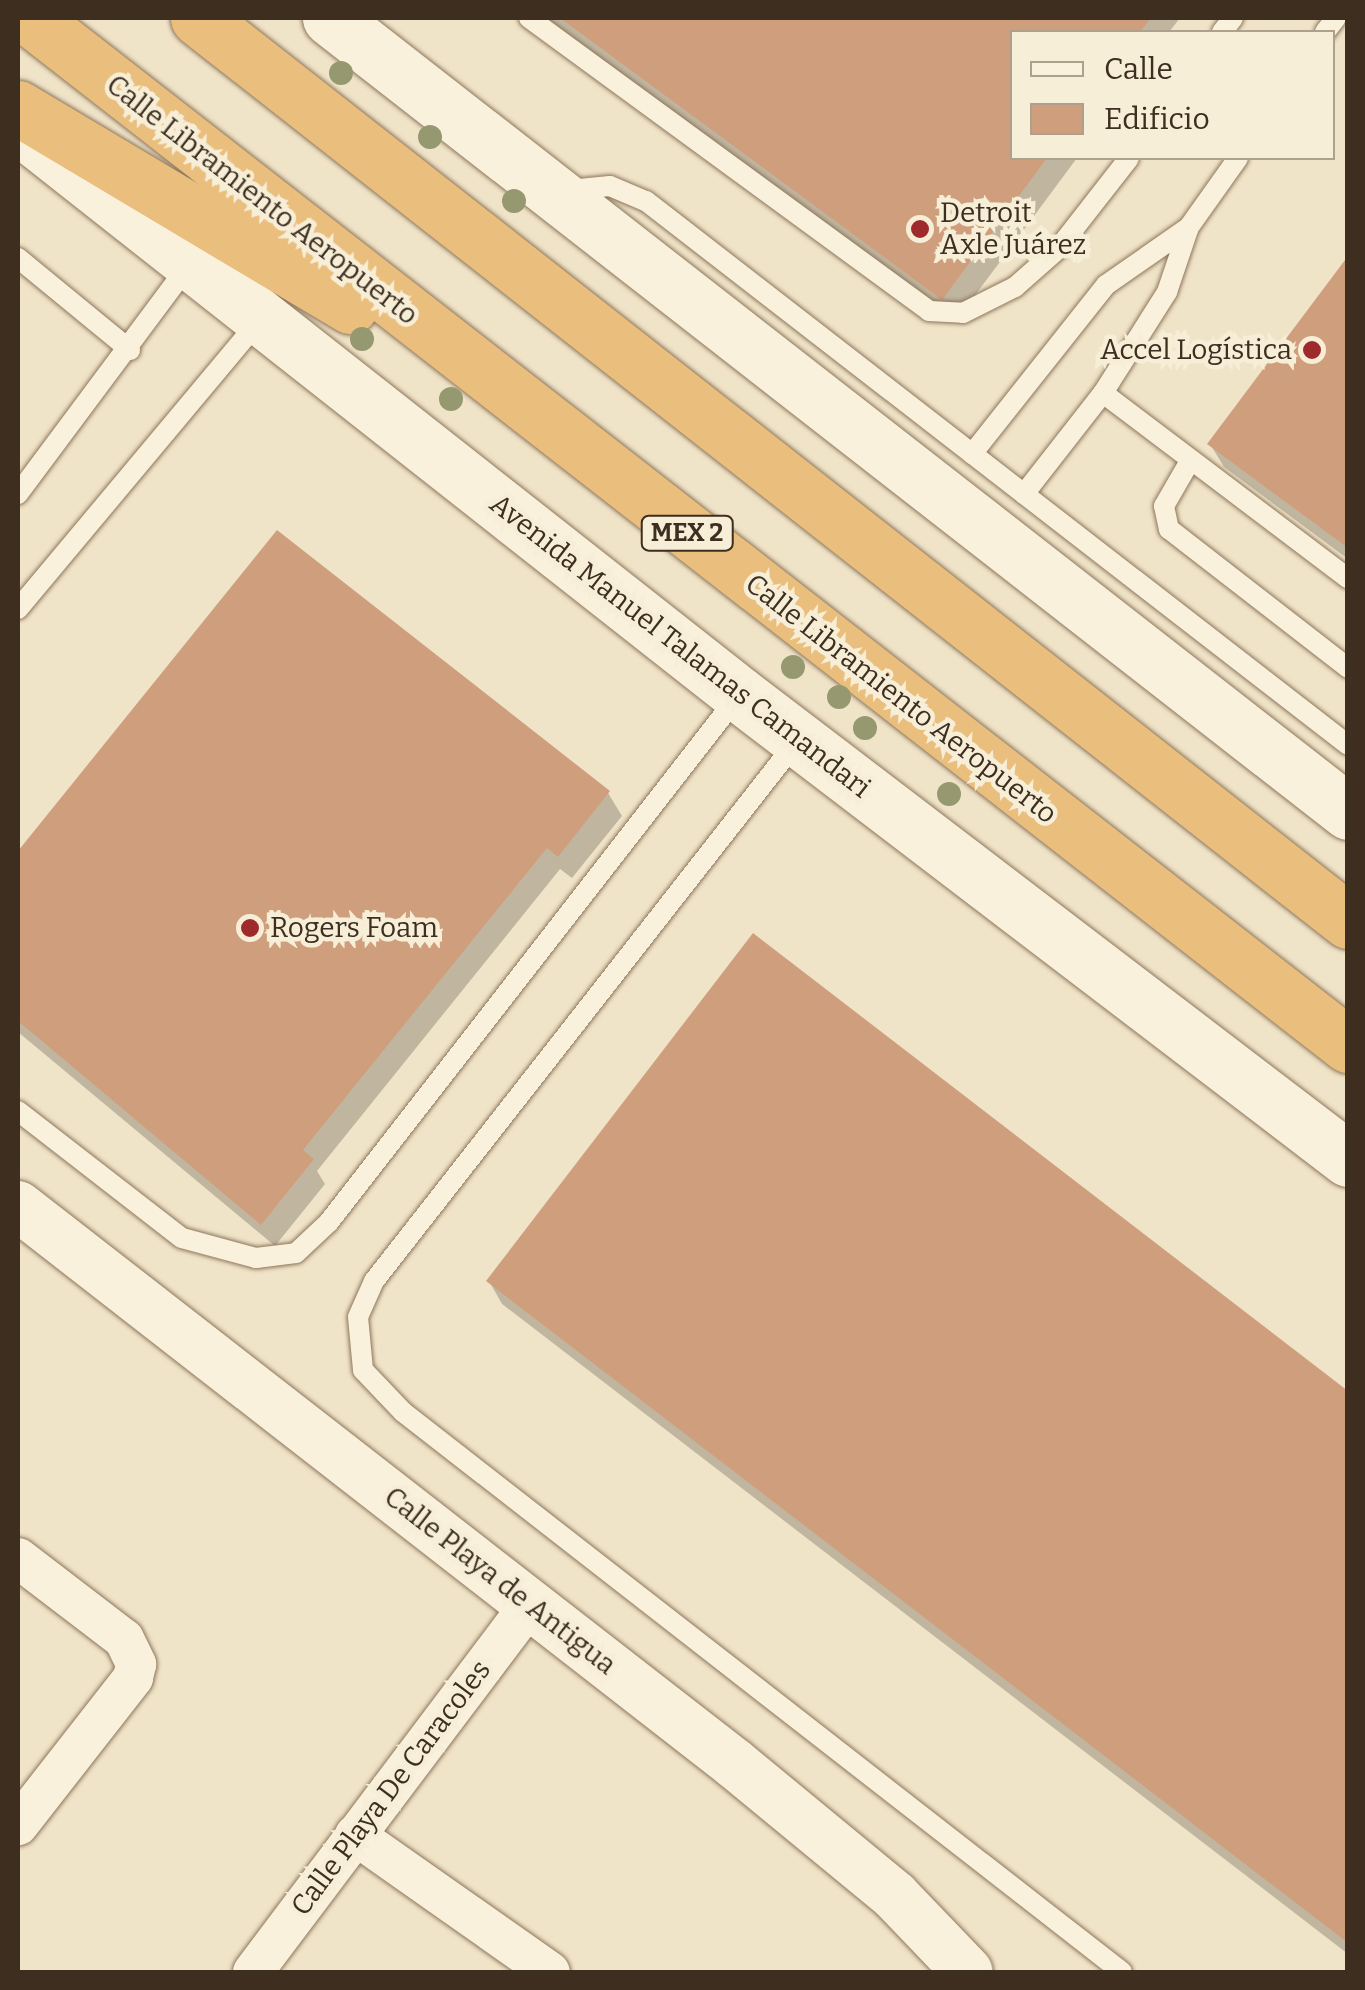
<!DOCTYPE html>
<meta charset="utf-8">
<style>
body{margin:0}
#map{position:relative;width:1365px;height:1990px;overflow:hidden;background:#f0e4c8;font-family:Bitter,serif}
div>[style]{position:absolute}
.shadow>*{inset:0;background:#0003}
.building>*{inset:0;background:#cf9f7d}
.roads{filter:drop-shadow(0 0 2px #8d765c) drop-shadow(0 0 2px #8d765c)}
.service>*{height:20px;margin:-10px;padding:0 10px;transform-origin:10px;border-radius:10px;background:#faf1dc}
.minor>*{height:40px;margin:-20px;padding:0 20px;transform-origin:20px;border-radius:20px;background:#faf1dc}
.tertiary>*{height:50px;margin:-25px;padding:0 25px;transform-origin:25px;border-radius:25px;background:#faf1dc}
.secondary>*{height:55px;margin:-27.5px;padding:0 27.5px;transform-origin:27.5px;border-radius:27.5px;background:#faf1dc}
.trunk>*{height:55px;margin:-27.5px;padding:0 27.5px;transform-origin:27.5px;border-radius:27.5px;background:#eabe7c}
.trees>*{width:24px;height:24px;margin:-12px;border-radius:50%;background:#96986f}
.dots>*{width:28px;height:28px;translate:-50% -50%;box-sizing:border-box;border:5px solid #f7eed8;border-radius:50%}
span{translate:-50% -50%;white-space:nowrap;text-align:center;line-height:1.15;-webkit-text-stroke:9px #f7eed8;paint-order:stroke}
.shield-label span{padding:2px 8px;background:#f7eed8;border:2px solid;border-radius:8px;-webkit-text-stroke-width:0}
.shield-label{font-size:25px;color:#3d2e20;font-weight:700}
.street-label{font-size:28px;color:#3d2e20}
.poi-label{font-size:28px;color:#3d2e20}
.left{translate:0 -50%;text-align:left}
.right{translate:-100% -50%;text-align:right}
.frame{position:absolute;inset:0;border:20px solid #3d2e20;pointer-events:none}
.legend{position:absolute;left:1010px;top:30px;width:325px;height:130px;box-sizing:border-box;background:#f7eed8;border:2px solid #ada18e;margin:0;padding:12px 18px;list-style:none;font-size:30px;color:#3d2e20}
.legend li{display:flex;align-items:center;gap:20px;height:50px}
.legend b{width:50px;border:2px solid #ada18e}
</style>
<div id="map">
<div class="shadow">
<div style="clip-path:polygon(545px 18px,1180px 18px,1169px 32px,1012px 32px,1012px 158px,1077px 158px,956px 321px)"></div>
<div style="clip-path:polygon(1348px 260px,1348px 559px,1224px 467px,1210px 444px)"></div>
<div style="clip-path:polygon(277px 534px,608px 793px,622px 816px,572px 878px,560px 869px,317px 1171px,325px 1184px,275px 1246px,18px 1032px,18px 855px)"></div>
<div style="clip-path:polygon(489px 1281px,1348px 1394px,1348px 1954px,502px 1304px)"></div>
</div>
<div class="building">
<div style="clip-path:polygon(560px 18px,1151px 18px,1140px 32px,1012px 32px,1012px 158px,1047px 158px,942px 300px)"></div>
<div style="clip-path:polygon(1348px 256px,1348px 548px,1207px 444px)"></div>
<div style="clip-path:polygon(277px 530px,610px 791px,558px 857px,547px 848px,303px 1150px,314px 1159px,261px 1225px,18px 1021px,18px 851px)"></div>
<div style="clip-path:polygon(753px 933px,1348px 1391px,1348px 1943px,486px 1281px)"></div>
</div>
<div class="roads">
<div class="service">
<div style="left:529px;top:18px;width:496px;rotate:36.2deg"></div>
<div style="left:929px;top:311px;width:34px;rotate:3deg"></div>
<div style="left:963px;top:313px;width:58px;rotate:-26.6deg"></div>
<div style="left:1015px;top:287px;width:57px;rotate:-41.5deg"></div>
<div style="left:1058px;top:249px;width:115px;rotate:-52deg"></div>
<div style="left:1222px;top:32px;width:18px;rotate:-52deg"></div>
<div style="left:1325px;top:32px;width:18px;rotate:-52deg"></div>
<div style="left:569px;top:190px;width:41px;rotate:-5.6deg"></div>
<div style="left:610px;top:186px;width:39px;rotate:23deg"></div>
<div style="left:646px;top:201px;width:888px;rotate:37.77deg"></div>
<div style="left:18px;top:258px;width:145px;rotate:39.4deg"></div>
<div style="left:1103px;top:393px;width:307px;rotate:37.1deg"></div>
<div style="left:972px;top:454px;width:216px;rotate:-51.6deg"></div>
<div style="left:1106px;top:285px;width:101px;rotate:-34.9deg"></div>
<div style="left:1190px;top:461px;width:52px;rotate:120deg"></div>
<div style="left:1164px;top:506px;width:24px;rotate:78deg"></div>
<div style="left:1169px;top:529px;width:227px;rotate:37.8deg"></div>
<div style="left:18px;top:494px;width:284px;rotate:-53.3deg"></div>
<div style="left:1024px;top:494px;width:128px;rotate:-52deg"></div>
<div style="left:1103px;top:393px;width:120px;rotate:-57.6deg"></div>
<div style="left:1167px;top:292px;width:69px;rotate:-71.3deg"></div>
<div style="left:1189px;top:227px;width:85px;rotate:-54.6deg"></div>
<div style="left:18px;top:609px;width:376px;rotate:-50.1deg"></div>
<div style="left:797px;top:741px;width:686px;rotate:128.07deg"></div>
<div style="left:374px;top:1281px;width:39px;rotate:114deg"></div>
<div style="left:358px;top:1317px;width:53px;rotate:84.6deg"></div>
<div style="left:363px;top:1370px;width:58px;rotate:46.4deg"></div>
<div style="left:403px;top:1412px;width:911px;rotate:37.91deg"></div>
<div style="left:18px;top:1111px;width:207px;rotate:37.8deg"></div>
<div style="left:182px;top:1238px;width:77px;rotate:15.1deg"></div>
<div style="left:256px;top:1258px;width:40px;rotate:-7.1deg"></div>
<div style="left:296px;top:1253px;width:45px;rotate:-43.2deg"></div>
<div style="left:329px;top:1222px;width:666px;rotate:-52.13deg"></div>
</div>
<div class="minor">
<div style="left:18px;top:1558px;width:133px;rotate:37.4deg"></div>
<div style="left:124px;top:1639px;width:28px;rotate:64deg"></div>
<div style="left:136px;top:1664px;width:14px;rotate:102deg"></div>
<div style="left:133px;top:1678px;width:187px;rotate:128deg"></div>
<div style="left:355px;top:1835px;width:238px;rotate:35.1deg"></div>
<div style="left:253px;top:1972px;width:460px;rotate:-53deg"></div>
</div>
<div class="tertiary">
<div style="left:18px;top:1206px;width:909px;rotate:37.89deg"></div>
<div style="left:735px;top:1764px;width:207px;rotate:39.5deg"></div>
<div style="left:895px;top:1896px;width:105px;rotate:46.2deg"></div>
</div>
<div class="secondary">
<div style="left:330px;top:18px;width:1291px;rotate:37.95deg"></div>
<div style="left:24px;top:131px;width:910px;rotate:38.22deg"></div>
<div style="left:739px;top:694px;width:766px;rotate:37.36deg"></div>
</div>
<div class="trunk">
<div style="left:30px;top:18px;width:1671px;rotate:37.93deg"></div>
<div style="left:198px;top:18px;width:1462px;rotate:38.14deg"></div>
<div style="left:18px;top:108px;width:387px;rotate:30.8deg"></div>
</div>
</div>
<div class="trees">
<div style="left:341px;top:73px"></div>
<div style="left:430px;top:137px"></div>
<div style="left:514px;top:201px"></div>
<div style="left:362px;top:339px"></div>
<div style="left:451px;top:399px"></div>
<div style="left:793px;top:667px"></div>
<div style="left:839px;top:697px"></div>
<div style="left:865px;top:728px"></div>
<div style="left:949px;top:794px"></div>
</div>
<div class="dots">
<div style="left:920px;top:229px;background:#9e2a2b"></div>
<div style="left:1312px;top:350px;background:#9e2a2b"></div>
<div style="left:250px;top:928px;background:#9e2a2b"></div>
</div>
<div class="shield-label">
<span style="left:687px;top:533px">MEX 2</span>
</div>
<div class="street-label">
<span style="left:262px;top:200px;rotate:38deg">Calle Libramiento Aeropuerto</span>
<span style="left:680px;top:646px;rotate:38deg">Avenida Manuel Talamas Camandari</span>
<span style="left:901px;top:699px;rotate:38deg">Calle Libramiento Aeropuerto</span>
<span style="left:500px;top:1581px;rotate:38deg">Calle Playa de Antigua</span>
<span style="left:391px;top:1788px;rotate:-53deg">Calle Playa De Caracoles</span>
</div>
<div class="poi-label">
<span class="left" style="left:940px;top:229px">Detroit<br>Axle Juárez</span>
<span class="right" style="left:1292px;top:350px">Accel Logística</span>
<span class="left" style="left:270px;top:928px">Rogers Foam</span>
</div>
<div class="frame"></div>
<ul class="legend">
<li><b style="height:12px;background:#faf1dc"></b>Calle</li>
<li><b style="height:28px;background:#cf9f7d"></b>Edificio</li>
</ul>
</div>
